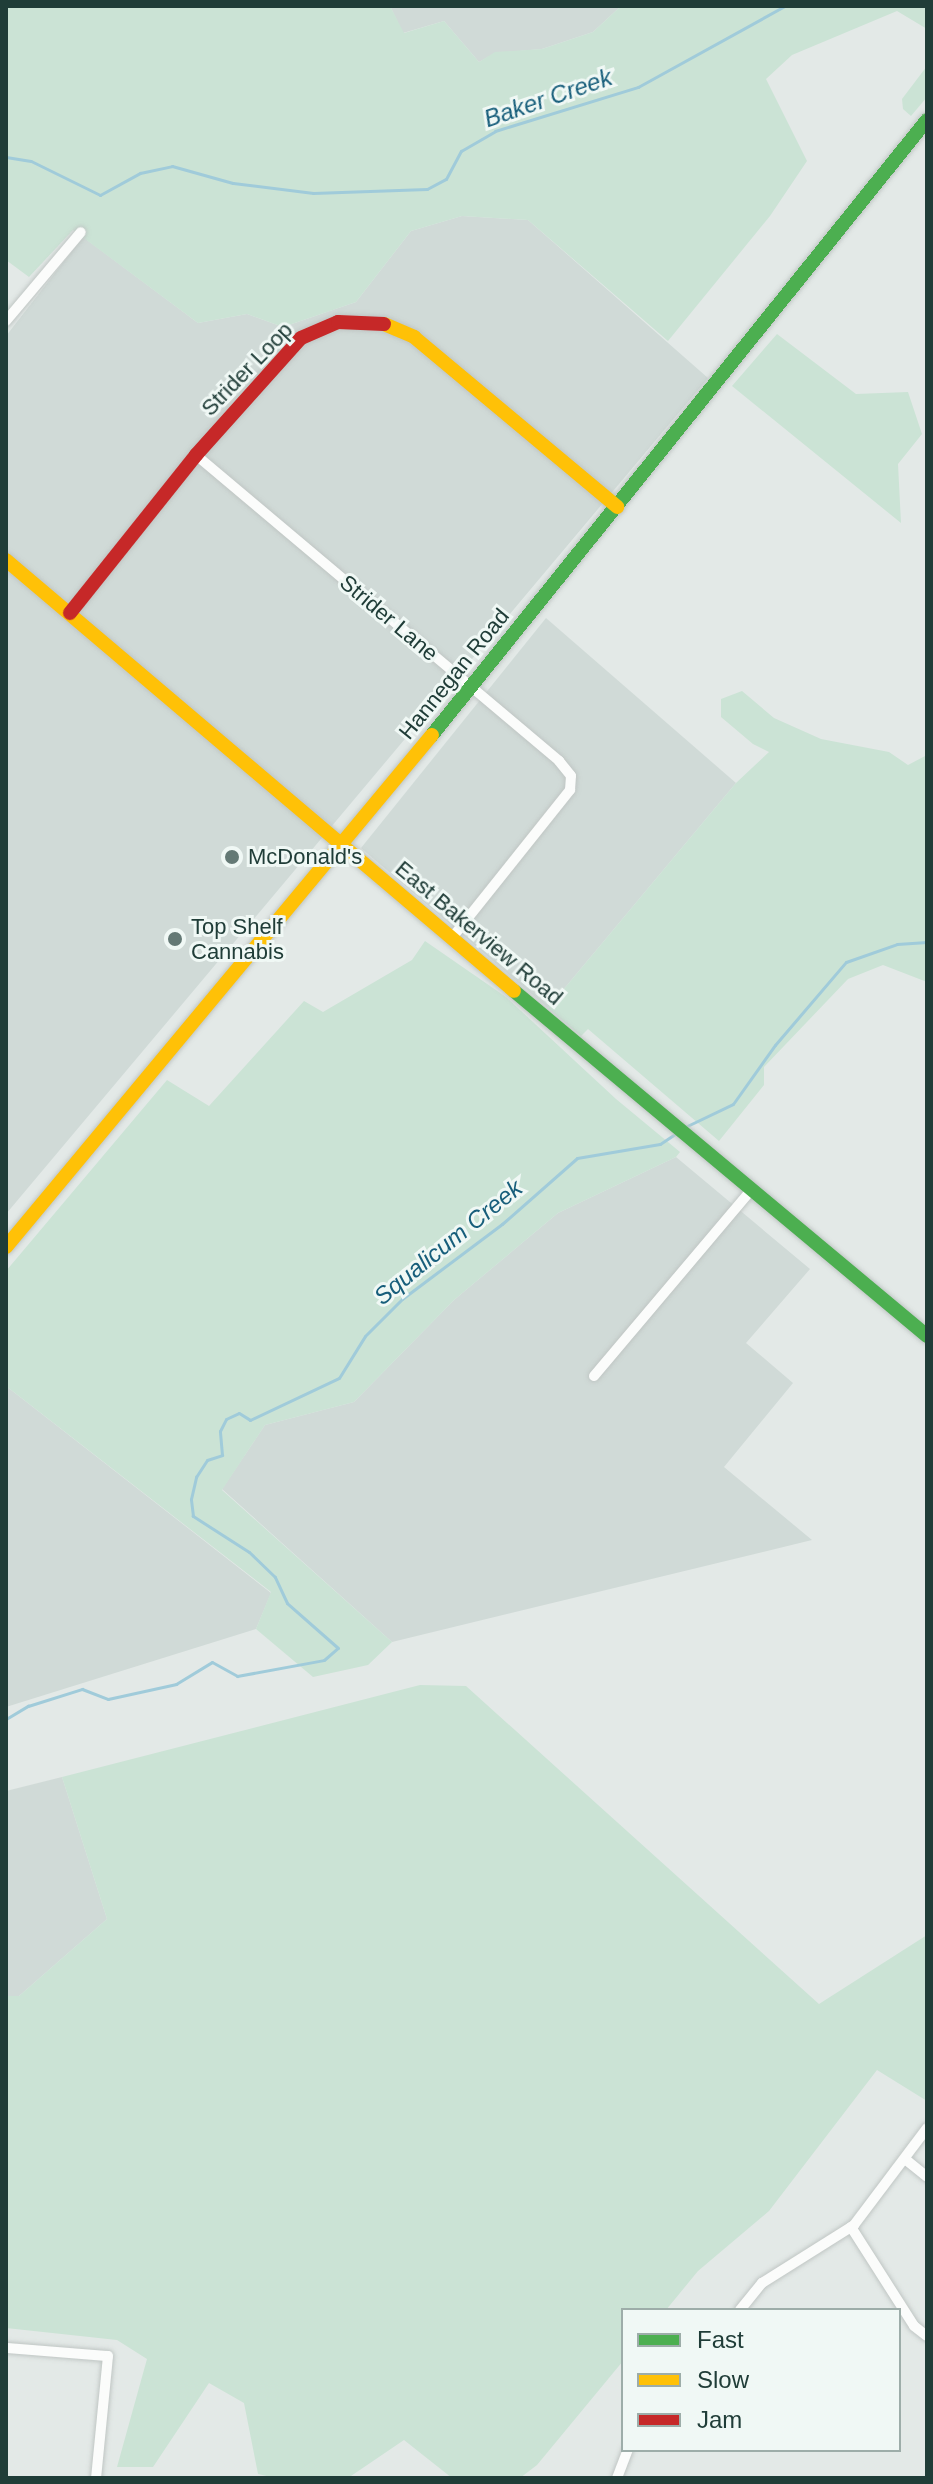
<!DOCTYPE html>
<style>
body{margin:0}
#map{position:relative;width:933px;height:2484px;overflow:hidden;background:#e3e9e7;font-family:Helvetica,sans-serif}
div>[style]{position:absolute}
.built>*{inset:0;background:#d0dad7}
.green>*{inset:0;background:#cbe3d5}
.stream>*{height:3px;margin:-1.5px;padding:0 1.5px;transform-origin:1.5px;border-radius:1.5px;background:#a0cbda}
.roads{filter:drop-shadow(0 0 2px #c0c6c4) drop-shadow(0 0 2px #c0c6c4)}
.street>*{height:10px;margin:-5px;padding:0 5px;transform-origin:5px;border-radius:5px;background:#fbfcfb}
.fast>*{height:14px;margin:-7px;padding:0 7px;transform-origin:7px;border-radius:7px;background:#4caf50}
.slow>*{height:14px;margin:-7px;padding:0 7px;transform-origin:7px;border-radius:7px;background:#ffc107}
.jam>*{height:14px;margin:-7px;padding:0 7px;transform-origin:7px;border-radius:7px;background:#c62828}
.dots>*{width:22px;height:22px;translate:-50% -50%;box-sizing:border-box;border:4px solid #f0f8f5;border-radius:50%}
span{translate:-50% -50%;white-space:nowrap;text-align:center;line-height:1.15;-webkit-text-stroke:6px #f0f8f5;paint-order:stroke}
.street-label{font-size:22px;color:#203d38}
.poi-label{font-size:22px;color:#203d38}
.left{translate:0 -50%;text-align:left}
.water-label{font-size:24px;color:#175e7b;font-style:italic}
.frame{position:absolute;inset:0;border:8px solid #203d38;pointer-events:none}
.legend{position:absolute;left:621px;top:2308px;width:280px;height:144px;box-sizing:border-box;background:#f0f8f5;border:2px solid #9dada9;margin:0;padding:10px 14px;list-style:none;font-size:24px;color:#203d38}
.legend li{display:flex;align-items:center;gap:16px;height:40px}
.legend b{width:40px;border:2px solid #9dada9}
</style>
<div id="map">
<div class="built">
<div style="clip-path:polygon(390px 6px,621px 6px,593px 32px,542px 49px,495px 53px,479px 62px,444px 21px,403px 33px)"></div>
<div style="clip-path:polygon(462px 216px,528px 220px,708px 378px,6px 1214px,6px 336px,83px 237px,198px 323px,247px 314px,283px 327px,356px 302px,411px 231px)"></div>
<div style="clip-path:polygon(546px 618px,736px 783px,548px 1008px,361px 848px)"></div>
<div style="clip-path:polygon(676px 1157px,810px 1269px,746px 1343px,793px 1383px,724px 1467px,812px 1540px,392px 1642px,222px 1489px,265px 1425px,354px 1402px,454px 1300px,558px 1213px)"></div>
<div style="clip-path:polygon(6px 1386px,271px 1593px,256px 1629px,6px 1707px)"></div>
<div style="clip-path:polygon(62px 1777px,107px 1919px,19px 1996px,6px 1996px,6px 1791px)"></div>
</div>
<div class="green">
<div style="clip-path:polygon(6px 6px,390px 6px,404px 33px,444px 21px,479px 62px,495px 52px,542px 49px,593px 32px,621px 6px,927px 6px,927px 29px,897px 11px,792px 55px,766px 79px,807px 161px,770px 216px,668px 341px,528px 220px,462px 216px,411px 231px,356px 302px,283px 327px,247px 314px,198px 323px,73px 230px,29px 277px,6px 260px)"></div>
<div style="clip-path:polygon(927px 66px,927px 97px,911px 116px,903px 109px,902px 99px)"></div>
<div style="clip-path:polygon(777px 334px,856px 394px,908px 392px,922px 434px,898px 464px,901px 523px,732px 386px)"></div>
<div style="clip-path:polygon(742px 691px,774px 718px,821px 739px,889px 752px,908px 765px,927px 755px,927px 982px,883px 965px,848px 979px,764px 1067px,764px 1085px,719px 1141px,588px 1029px,581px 1036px,548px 1008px,736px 783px,769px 752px,753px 744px,721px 717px,721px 699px)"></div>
<div style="clip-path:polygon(425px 941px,506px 997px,616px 1099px,680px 1152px,676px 1157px,558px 1213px,454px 1300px,354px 1402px,265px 1425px,222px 1490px,392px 1642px,368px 1665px,313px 1677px,256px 1629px,271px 1592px,6px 1386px,6px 1271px,167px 1080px,209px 1106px,304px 1001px,323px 1012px,412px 960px)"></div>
<div style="clip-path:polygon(420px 1685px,466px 1686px,819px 2004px,927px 1935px,927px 2101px,877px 2070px,769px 2211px,698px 2271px,666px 2310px,623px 2310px,623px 2361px,537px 2465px,520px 2478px,452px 2478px,404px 2440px,348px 2478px,275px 2478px,258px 2474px,244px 2403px,209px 2383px,153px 2467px,117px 2467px,147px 2359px,117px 2340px,6px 2328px,6px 1996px,19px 1996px,107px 1919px,62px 1777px)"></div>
</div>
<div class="stream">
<div style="left:6px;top:157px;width:25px;rotate:9deg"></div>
<div style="left:31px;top:161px;width:77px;rotate:26.2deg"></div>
<div style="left:100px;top:195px;width:46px;rotate:-28.8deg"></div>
<div style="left:140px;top:173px;width:33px;rotate:-12deg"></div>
<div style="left:172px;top:166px;width:63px;rotate:15.6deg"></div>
<div style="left:233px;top:183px;width:81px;rotate:7.1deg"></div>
<div style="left:313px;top:193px;width:114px;rotate:-2deg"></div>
<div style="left:427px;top:189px;width:21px;rotate:-28deg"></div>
<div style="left:446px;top:179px;width:32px;rotate:-62deg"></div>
<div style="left:461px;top:151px;width:39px;rotate:-30deg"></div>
<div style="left:495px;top:131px;width:150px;rotate:-17.1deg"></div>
<div style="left:638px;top:87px;width:168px;rotate:-28.9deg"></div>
<div style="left:685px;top:1127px;width:53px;rotate:-25.6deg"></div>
<div style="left:733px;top:1104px;width:72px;rotate:-54.6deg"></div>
<div style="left:775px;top:1045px;width:109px;rotate:-49.5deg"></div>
<div style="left:846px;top:962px;width:54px;rotate:-19.4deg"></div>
<div style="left:897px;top:944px;width:30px;rotate:-4deg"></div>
<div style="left:6px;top:1719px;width:26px;rotate:-31deg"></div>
<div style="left:28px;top:1706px;width:57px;rotate:-17.5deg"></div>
<div style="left:82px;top:1689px;width:28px;rotate:21deg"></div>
<div style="left:108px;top:1699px;width:70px;rotate:-12.4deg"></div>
<div style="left:176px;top:1684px;width:42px;rotate:-31.4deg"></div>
<div style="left:212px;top:1662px;width:29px;rotate:29deg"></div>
<div style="left:237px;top:1676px;width:88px;rotate:-10.4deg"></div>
<div style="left:324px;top:1660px;width:18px;rotate:-41deg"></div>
<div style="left:338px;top:1648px;width:68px;rotate:-138.6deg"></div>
<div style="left:287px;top:1603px;width:29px;rotate:-115deg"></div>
<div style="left:275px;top:1577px;width:36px;rotate:-136deg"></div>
<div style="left:249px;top:1552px;width:67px;rotate:-147.3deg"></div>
<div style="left:193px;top:1516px;width:17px;rotate:-97deg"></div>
<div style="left:191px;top:1499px;width:23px;rotate:-77deg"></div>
<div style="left:196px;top:1477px;width:20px;rotate:-57deg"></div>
<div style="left:207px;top:1460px;width:16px;rotate:-18deg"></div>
<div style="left:222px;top:1455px;width:24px;rotate:-95deg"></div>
<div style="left:220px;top:1431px;width:13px;rotate:-63deg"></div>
<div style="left:226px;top:1419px;width:14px;rotate:-25deg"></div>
<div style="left:239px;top:1413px;width:13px;rotate:32deg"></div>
<div style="left:250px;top:1420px;width:98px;rotate:-25.3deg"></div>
<div style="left:339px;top:1378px;width:49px;rotate:-58.2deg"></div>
<div style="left:365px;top:1336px;width:52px;rotate:-45deg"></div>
<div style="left:402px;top:1299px;width:125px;rotate:-36.9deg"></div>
<div style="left:502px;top:1224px;width:100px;rotate:-41.3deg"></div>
<div style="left:577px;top:1158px;width:84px;rotate:-9.6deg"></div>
<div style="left:660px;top:1144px;width:18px;rotate:-34deg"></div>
</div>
<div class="roads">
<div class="street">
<div style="left:6px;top:321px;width:116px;rotate:-49.9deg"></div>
<div style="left:196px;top:455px;width:475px;rotate:40.1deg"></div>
<div style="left:559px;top:761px;width:19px;rotate:51deg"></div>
<div style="left:571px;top:776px;width:14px;rotate:94deg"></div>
<div style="left:570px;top:790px;width:189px;rotate:128.6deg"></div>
<div style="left:594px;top:1376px;width:245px;rotate:-49.8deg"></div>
<div style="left:905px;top:2159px;width:28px;rotate:39deg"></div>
<div style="left:851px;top:2227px;width:117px;rotate:57.5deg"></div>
<div style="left:914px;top:2326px;width:16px;rotate:38deg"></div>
<div style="left:740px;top:2310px;width:35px;rotate:-51deg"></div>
<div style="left:762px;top:2283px;width:109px;rotate:-32.2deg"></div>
<div style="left:854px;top:2225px;width:121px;rotate:-53deg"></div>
<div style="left:6px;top:2348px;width:102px;rotate:4.5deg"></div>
<div style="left:108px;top:2356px;width:123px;rotate:95.6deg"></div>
<div style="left:617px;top:2478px;width:30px;rotate:-69deg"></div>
</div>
<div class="fast">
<div style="left:432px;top:735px;width:789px;rotate:-51.17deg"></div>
<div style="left:514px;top:991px;width:538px;rotate:39.87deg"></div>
</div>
<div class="slow">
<div style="left:384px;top:324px;width:33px;rotate:23deg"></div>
<div style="left:414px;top:337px;width:265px;rotate:39.9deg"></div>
<div style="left:6px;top:560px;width:666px;rotate:40.31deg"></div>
<div style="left:6px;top:1247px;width:666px;rotate:-50.24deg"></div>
</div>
<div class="jam">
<div style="left:70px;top:613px;width:202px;rotate:-51.4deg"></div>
<div style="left:196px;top:455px;width:157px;rotate:-48.1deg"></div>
<div style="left:301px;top:338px;width:40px;rotate:-23.4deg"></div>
<div style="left:338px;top:322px;width:46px;rotate:2.5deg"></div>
</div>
</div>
<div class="dots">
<div style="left:232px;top:857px;background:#647975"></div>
<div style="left:175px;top:939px;background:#647975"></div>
</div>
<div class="street-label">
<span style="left:247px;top:369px;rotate:-46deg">Strider Loop</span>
<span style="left:389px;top:618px;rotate:40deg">Strider Lane</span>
<span style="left:454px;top:674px;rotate:-51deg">Hannegan Road</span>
<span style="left:479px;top:933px;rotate:40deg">East Bakerview Road</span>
</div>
<div class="poi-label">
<span class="left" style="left:248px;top:857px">McDonald's</span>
<span class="left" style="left:191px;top:939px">Top Shelf<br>Cannabis</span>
</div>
<div class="water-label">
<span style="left:548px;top:98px;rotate:-19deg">Baker Creek</span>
<span style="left:448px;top:1242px;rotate:-39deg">Squalicum Creek</span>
</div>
<div class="frame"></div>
<ul class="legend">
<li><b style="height:10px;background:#4caf50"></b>Fast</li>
<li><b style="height:10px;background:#ffc107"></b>Slow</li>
<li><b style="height:10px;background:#c62828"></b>Jam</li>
</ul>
</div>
